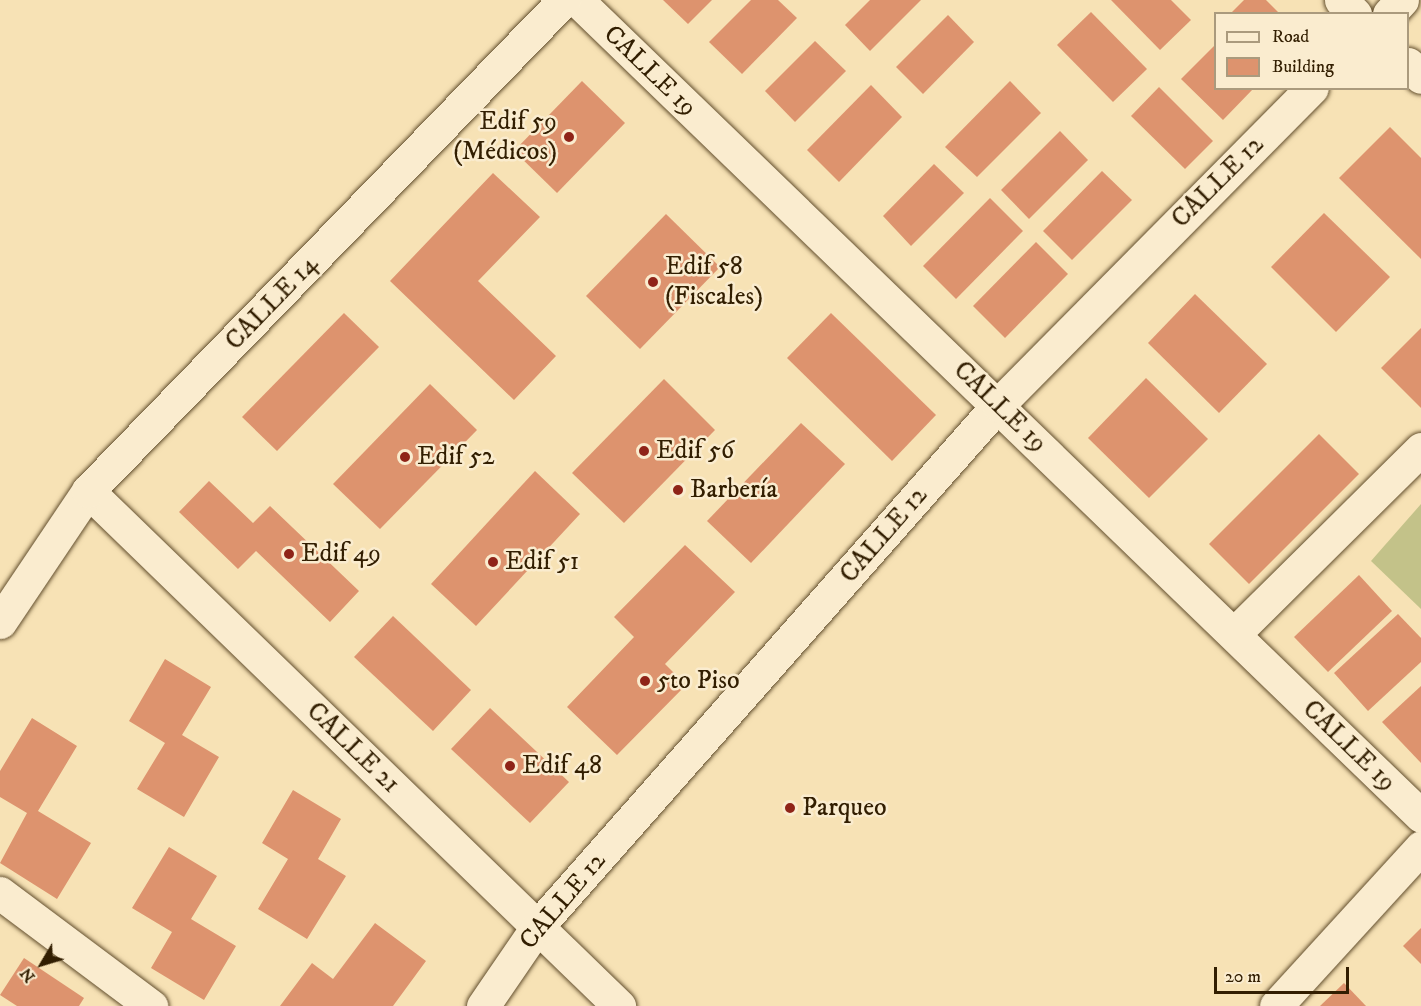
<!DOCTYPE html>
<meta charset="utf-8">
<style>
body{margin:0}
#map{position:relative;width:1421px;height:1006px;overflow:hidden;background:#f7e2b5;font-family:"IM FELL DW Pica",serif}
div>[style]{position:absolute}
.green>*{inset:0;background:#c3c289}
.building>*{inset:0;background:#dd936e}
.roads{filter:drop-shadow(0 0 2px #634f2e) drop-shadow(0 0 2px #634f2e)}
.minor>*{height:33px;margin:-16.5px;padding:0 16.5px;transform-origin:16.5px;border-radius:16.5px;background:#faeccf}
.dots>*{width:16px;height:16px;translate:-50% -50%;box-sizing:border-box;border:3px solid #faeccf;border-radius:50%}
span{translate:-50% -50%;white-space:nowrap;text-align:center;line-height:1.15;-webkit-text-stroke:5px #faeccf;paint-order:stroke}
.street-label{font-size:26px;color:#321e01}
.poi-label{font-size:26px;color:#321e01}
.right{translate:-100% -50%;text-align:right}
.left{translate:0 -50%;text-align:left}
.legend{position:absolute;left:1214px;top:12px;width:195px;height:78px;box-sizing:border-box;background:#faeccf;border:2px solid #aa9a7d;margin:0;padding:8px 10px;list-style:none;font-size:18px;color:#321e01}
.legend li{display:flex;align-items:center;gap:12px;height:30px}
.legend b{width:30px;border:2px solid #aa9a7d}
.north{position:absolute;left:12px;top:934px;width:60px;height:60px;-webkit-text-stroke:4px #faeccf;paint-order:stroke;rotate:232deg;font-size:16px;font-weight:700;line-height:24px;text-align:center;color:#321e01}
.north::after{content:'';display:block;margin:auto;width:21px;height:27px;background:#321e01;clip-path:polygon(50% 0,100% 100%,50% 72%,0 100%)}
.scale{position:absolute;left:1214px;top:967px;width:135px;height:27px;box-sizing:border-box;border:3px solid #321e01;border-top:0;padding-left:8px;font-size:18px;line-height:21px;white-space:nowrap;color:#321e01;-webkit-text-stroke:4px #faeccf;paint-order:stroke}
</style>
<div id="map">
<div class="green">
<div style="clip-path:polygon(1421px 504px,1421px 609px,1371px 561px)"></div>
</div>
<div class="building">
<div style="clip-path:polygon(663px 0,712px 0,688px 24px)"></div>
<div style="clip-path:polygon(751px 0,778px 0,797px 18px,742px 74px,709px 42px)"></div>
<div style="clip-path:polygon(870px 0,921px 0,870px 51px,845px 25px)"></div>
<div style="clip-path:polygon(1111px 0,1171px 0,1191px 20px,1160px 50px)"></div>
<div style="clip-path:polygon(1244px 0,1266px 0,1280px 14px,1230px 14px)"></div>
<div style="clip-path:polygon(1091px 12px,1147px 69px,1113px 102px,1057px 45px)"></div>
<div style="clip-path:polygon(948px 15px,974px 42px,923px 94px,896px 67px)"></div>
<div style="clip-path:polygon(815px 41px,846px 71px,795px 122px,765px 91px)"></div>
<div style="clip-path:polygon(1216px 44px,1216px 88px,1254px 88px,1223px 120px,1181px 79px)"></div>
<div style="clip-path:polygon(582px 81px,625px 123px,557px 193px,514px 151px)"></div>
<div style="clip-path:polygon(1010px 81px,1041px 113px,977px 177px,945px 147px)"></div>
<div style="clip-path:polygon(871px 85px,902px 117px,839px 182px,807px 150px)"></div>
<div style="clip-path:polygon(1159px 87px,1213px 141px,1185px 169px,1131px 116px)"></div>
<div style="clip-path:polygon(1390px 127px,1421px 158px,1421px 259px,1339px 178px)"></div>
<div style="clip-path:polygon(1060px 131px,1088px 160px,1029px 219px,1001px 190px)"></div>
<div style="clip-path:polygon(934px 164px,964px 193px,911px 246px,883px 216px)"></div>
<div style="clip-path:polygon(1102px 171px,1132px 200px,1072px 260px,1043px 231px)"></div>
<div style="clip-path:polygon(493px 173px,540px 217px,478px 281px,556px 356px,514px 400px,390px 281px)"></div>
<div style="clip-path:polygon(990px 198px,1023px 231px,956px 299px,923px 266px)"></div>
<div style="clip-path:polygon(1324px 213px,1390px 277px,1336px 332px,1271px 267px)"></div>
<div style="clip-path:polygon(666px 214px,720px 267px,640px 349px,586px 296px)"></div>
<div style="clip-path:polygon(1036px 242px,1068px 274px,1005px 338px,973px 306px)"></div>
<div style="clip-path:polygon(1195px 294px,1267px 364px,1219px 413px,1148px 343px)"></div>
<div style="clip-path:polygon(344px 313px,379px 347px,277px 451px,242px 417px)"></div>
<div style="clip-path:polygon(831px 313px,936px 415px,892px 461px,787px 358px)"></div>
<div style="clip-path:polygon(1421px 328px,1421px 408px,1381px 368px)"></div>
<div style="clip-path:polygon(1146px 378px,1208px 439px,1149px 498px,1088px 438px)"></div>
<div style="clip-path:polygon(664px 379px,715px 430px,624px 523px,572px 473px)"></div>
<div style="clip-path:polygon(430px 384px,477px 430px,380px 529px,333px 484px)"></div>
<div style="clip-path:polygon(801px 423px,845px 464px,751px 563px,707px 521px)"></div>
<div style="clip-path:polygon(1319px 434px,1359px 474px,1249px 584px,1209px 544px)"></div>
<div style="clip-path:polygon(535px 471px,580px 514px,476px 626px,431px 584px)"></div>
<div style="clip-path:polygon(209px 481px,253px 523px,270px 506px,359px 591px,330px 622px,256px 551px,238px 569px,179px 512px)"></div>
<div style="clip-path:polygon(685px 545px,735px 592px,665px 664px,686px 685px,617px 755px,567px 707px,634px 637px,614px 617px)"></div>
<div style="clip-path:polygon(1359px 575px,1392px 611px,1328px 672px,1294px 637px)"></div>
<div style="clip-path:polygon(1398px 614px,1421px 638px,1421px 662px,1368px 711px,1334px 673px)"></div>
<div style="clip-path:polygon(393px 616px,471px 690px,433px 731px,354px 657px)"></div>
<div style="clip-path:polygon(165px 659px,211px 687px,182px 735px,219px 757px,184px 817px,137px 789px,165px 743px,129px 721px)"></div>
<div style="clip-path:polygon(1421px 686px,1421px 763px,1382px 722px)"></div>
<div style="clip-path:polygon(490px 708px,569px 782px,530px 823px,451px 749px)"></div>
<div style="clip-path:polygon(32px 718px,77px 746px,38px 811px,91px 843px,57px 899px,0 863px,27px 813px,0 797px,0 771px)"></div>
<div style="clip-path:polygon(293px 790px,341px 819px,318px 859px,346px 876px,307px 939px,258px 909px,288px 859px,262px 843px)"></div>
<div style="clip-path:polygon(169px 847px,217px 876px,191px 919px,236px 946px,204px 1000px,151px 968px,172px 932px,132px 908px)"></div>
<div style="clip-path:polygon(375px 923px,426px 961px,393px 1006px,280px 1006px,312px 963px,333px 979px)"></div>
<div style="clip-path:polygon(1421px 928px,1421px 964px,1403px 946px)"></div>
<div style="clip-path:polygon(24px 958px,84px 998px,79px 1006px,17px 1006px,0 995px)"></div>
<div style="clip-path:polygon(1344px 983px,1366px 1006px,1320px 1006px)"></div>
</div>
<div class="roads">
<div class="minor">
<div style="left:577px;top:0;width:1174px;rotate:44.03deg"></div>
<div style="left:1341px;top:0;width:20px;rotate:45deg"></div>
<div style="left:1389px;top:14px;width:19px;rotate:-47deg"></div>
<div style="left:1408px;top:64px;width:18px;rotate:45deg"></div>
<div style="left:88px;top:491px;width:740px;rotate:44.12deg"></div>
<div style="left:0;top:622px;width:158px;rotate:-56.1deg"></div>
<div style="left:88px;top:491px;width:684px;rotate:-45.89deg"></div>
<div style="left:1234px;top:634px;width:263px;rotate:-44.7deg"></div>
<div style="left:0;top:893px;width:189px;rotate:36.8deg"></div>
<div style="left:483px;top:1006px;width:96px;rotate:-55.6deg"></div>
<div style="left:537px;top:927px;width:696px;rotate:-48.55deg"></div>
<div style="left:998px;top:405px;width:446px;rotate:-45.3deg"></div>
<div style="left:1276px;top:1006px;width:215px;rotate:-47.6deg"></div>
</div>
</div>
<div class="dots">
<div style="left:569px;top:137px;background:#8f2418"></div>
<div style="left:653px;top:282px;background:#8f2418"></div>
<div style="left:644px;top:451px;background:#8f2418"></div>
<div style="left:405px;top:457px;background:#8f2418"></div>
<div style="left:678px;top:490px;background:#8f2418"></div>
<div style="left:289px;top:554px;background:#8f2418"></div>
<div style="left:493px;top:562px;background:#8f2418"></div>
<div style="left:645px;top:681px;background:#8f2418"></div>
<div style="left:510px;top:766px;background:#8f2418"></div>
<div style="left:790px;top:808px;background:#8f2418"></div>
</div>
<div class="street-label">
<span style="left:650px;top:71px;rotate:44deg">CALLE 19</span>
<span style="left:1218px;top:182px;rotate:-45deg">CALLE 12</span>
<span style="left:272px;top:303px;rotate:-46deg">CALLE 14</span>
<span style="left:1000px;top:407px;rotate:44deg">CALLE 19</span>
<span style="left:884px;top:535px;rotate:-49deg">CALLE 12</span>
<span style="left:1349px;top:746px;rotate:44deg">CALLE 19</span>
<span style="left:353px;top:748px;rotate:44deg">CALLE 21</span>
<span style="left:563px;top:901px;rotate:-50deg">CALLE 12</span>
</div>
<div class="poi-label">
<span class="right" style="left:557px;top:137px">Edif 59<br>(Médicos)</span>
<span class="left" style="left:665px;top:282px">Edif 58<br>(Fiscales)</span>
<span class="left" style="left:656px;top:451px">Edif 56</span>
<span class="left" style="left:417px;top:457px">Edif 52</span>
<span class="left" style="left:690px;top:490px">Barbería</span>
<span class="left" style="left:301px;top:554px">Edif 49</span>
<span class="left" style="left:505px;top:562px">Edif 51</span>
<span class="left" style="left:657px;top:681px">5to Piso</span>
<span class="left" style="left:522px;top:766px">Edif 48</span>
<span class="left" style="left:802px;top:808px">Parqueo</span>
</div>
<ul class="legend">
<li><b style="height:8px;background:#faeccf"></b>Road</li>
<li><b style="height:16px;background:#dd936e"></b>Building</li>
</ul>
<div class="north">N</div>
<div class="scale">20 m</div>
</div>
